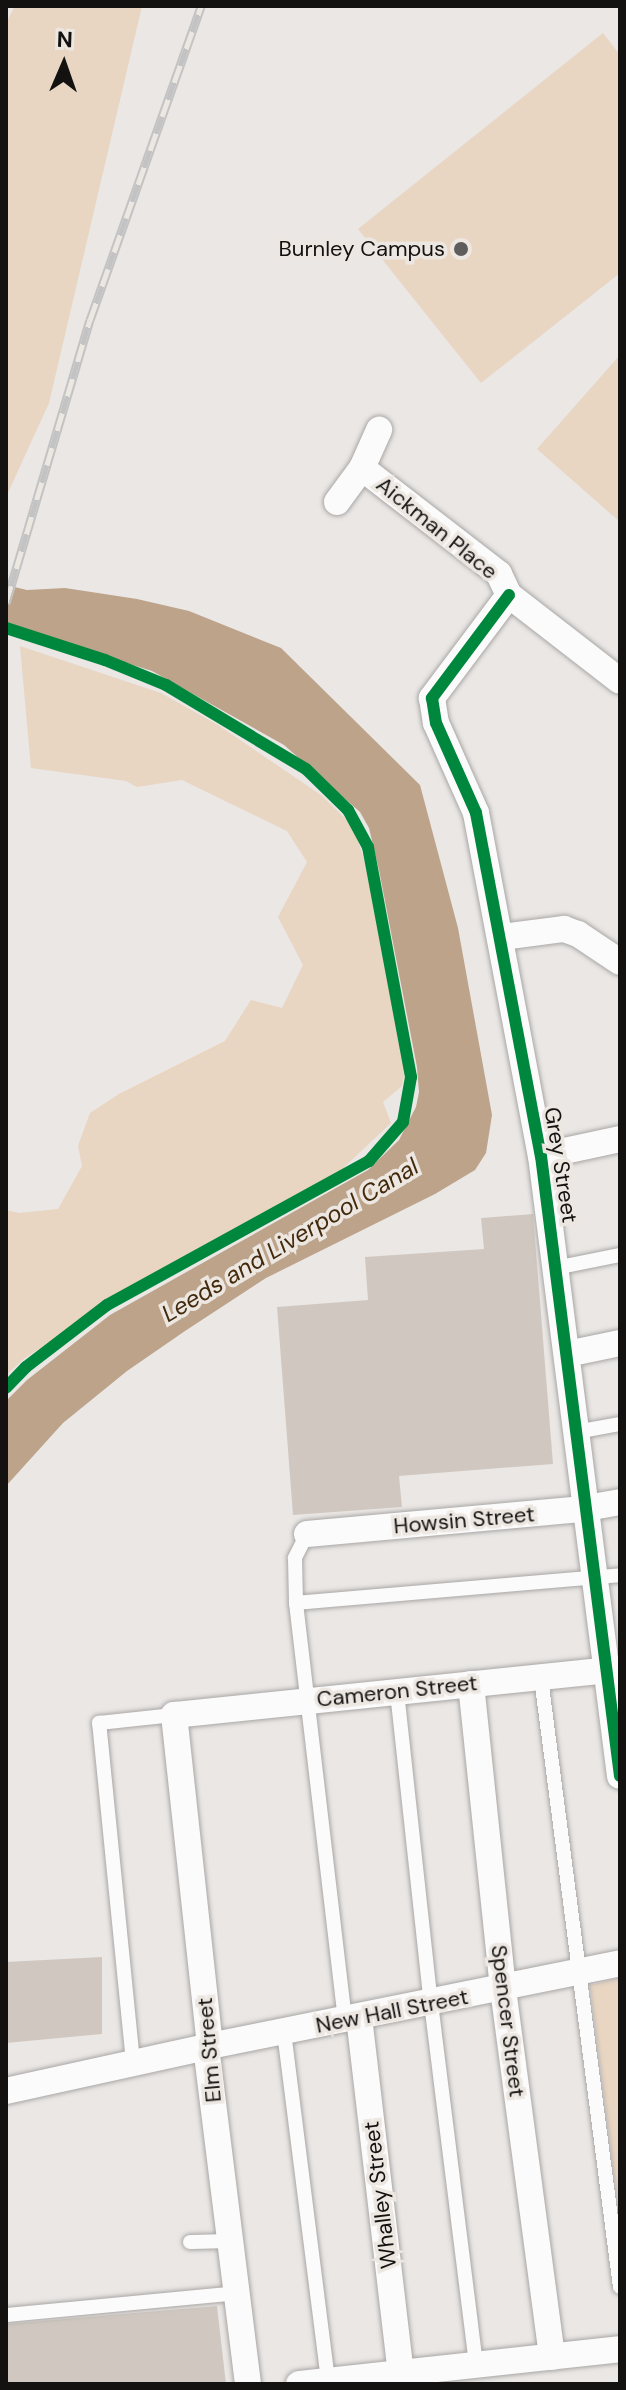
<!DOCTYPE html>
<style>
body{margin:0}
#map{position:relative;width:626px;height:2390px;overflow:hidden;background:#eae7e5;font-family:"DM Sans",sans-serif}
div>[style]{position:absolute}
.green>*{inset:0;background:#e8d5c2}
.water>*{inset:0;background:#bca38a}
.building>*{inset:0;background:#d0c8c0}
.roads{filter:drop-shadow(0 0 2px #a9a7a5) drop-shadow(0 0 2px #a9a7a5)}
.lane>*{height:14px;margin:-7px;padding:0 7px;transform-origin:7px;border-radius:7px;background:#fcfbfb}
.street>*{height:26px;margin:-13px;padding:0 13px;transform-origin:13px;border-radius:13px;background:#fcfbfb}
.rail>*{height:9px;margin-top:-4.5px;transform-origin:0;background:repeating-linear-gradient(90deg,#ede7e2 0 18px,#c4c3c3 0 36px);box-sizing:border-box;border-block:2px solid #c4c3c3}
.cycleway>*{height:12px;margin:-6px;padding:0 6px;transform-origin:6px;border-radius:6px;background:#00873e}
.dots>*{width:22px;height:22px;translate:-50% -50%;box-sizing:border-box;border:4px solid #ede7e2;border-radius:50%}
span{translate:-50% -50%;white-space:nowrap;text-align:center;line-height:1.15;-webkit-text-stroke:7px #ede7e2;paint-order:stroke}
.poi-label{font-size:22px;color:#131210}
.right{translate:-100% -50%;text-align:right}
.street-label{font-size:22px;color:#131210}
.water-label{font-size:24px;color:#432a0c;font-style:italic}
.frame{position:absolute;inset:0;border:8px solid #131210;pointer-events:none}
.north{position:absolute;left:24px;top:24px;width:80px;height:80px;-webkit-text-stroke:6px #ede7e2;paint-order:stroke;rotate:2deg;font-size:22px;font-weight:700;line-height:32px;text-align:center;color:#131210}
.north::after{content:'';display:block;margin:auto;width:28px;height:36px;background:#131210;clip-path:polygon(50% 0,100% 100%,50% 72%,0 100%)}
</style>
<div id="map">
<div class="green">
<div style="clip-path:polygon(15px 6px,142px 6px,49px 403px,6px 497px,6px 23px)"></div>
<div style="clip-path:polygon(603px 33px,620px 55px,620px 273px,481px 383px,358px 229px)"></div>
<div style="clip-path:polygon(620px 355px,620px 522px,537px 449px)"></div>
<div style="clip-path:polygon(20px 646px,161px 693px,218px 725px,321px 795px,354px 827px,373px 889px,405px 1072px,402px 1086px,383px 1102px,391px 1123px,340px 1171px,107px 1305px,25px 1358px,6px 1375px,6px 1210px,19px 1213px,58px 1209px,82px 1166px,78px 1146px,90px 1113px,119px 1094px,225px 1041px,251px 1000px,282px 1008px,303px 965px,278px 917px,307px 862px,287px 831px,182px 780px,137px 787px,126px 781px,31px 768px)"></div>
<div style="clip-path:polygon(620px 1978px,620px 2218px,590px 1985px)"></div>
</div>
<div class="water">
<div style="clip-path:polygon(6px 585px,27px 590px,65px 588px,137px 599px,189px 611px,281px 648px,420px 785px,458px 928px,492px 1115px,486px 1153px,475px 1170px,435px 1194px,266px 1278px,185px 1331px,127px 1371px,63px 1423px,6px 1486px,6px 1401px,27px 1380px,110px 1315px,368px 1170px,399px 1140px,416px 1107px,419px 1092px,417px 1067px,379px 870px,369px 828px,360px 812px,284px 745px,152px 671px,6px 625px)"></div>
</div>
<div class="building">
<div style="clip-path:polygon(533px 1214px,553px 1464px,399px 1476px,402px 1507px,293px 1515px,277px 1307px,368px 1300px,365px 1257px,484px 1249px,481px 1218px)"></div>
<div style="clip-path:polygon(102px 1957px,102px 2034px,6px 2043px,6px 1962px)"></div>
<div style="clip-path:polygon(217px 2306px,226px 2384px,6px 2384px,6px 2324px)"></div>
</div>
<div class="roads">
<div class="lane">
<div style="left:555px;top:1268px;width:66px;rotate:-11.3deg"></div>
<div style="left:576px;top:1432px;width:45px;rotate:-10.3deg"></div>
<div style="left:307px;top:1534px;width:27px;rotate:117deg"></div>
<div style="left:295px;top:1558px;width:45px;rotate:88.7deg"></div>
<div style="left:296px;top:1603px;width:420px;rotate:83.3deg"></div>
<div style="left:296px;top:1603px;width:325px;rotate:-4.9deg"></div>
<div style="left:541px;top:1678px;width:614px;rotate:82.61deg"></div>
<div style="left:397px;top:1692px;width:313px;rotate:83.8deg"></div>
<div style="left:431px;top:2003px;width:365px;rotate:82.9deg"></div>
<div style="left:284px;top:2032px;width:352px;rotate:82.8deg"></div>
<div style="left:133px;top:2062px;width:341px;rotate:-95.7deg"></div>
<div style="left:99px;top:1723px;width:75px;rotate:-6.1deg"></div>
<div style="left:190px;top:2242px;width:40px;rotate:-1.4deg"></div>
<div style="left:6px;top:2315px;width:232px;rotate:-5.4deg"></div>
</div>
<div class="street">
<div style="left:362px;top:468px;width:173px;rotate:37.7deg"></div>
<div style="left:499px;top:574px;width:23px;rotate:65deg"></div>
<div style="left:509px;top:595px;width:140px;rotate:37.8deg"></div>
<div style="left:337px;top:502px;width:42px;rotate:-53.7deg"></div>
<div style="left:362px;top:468px;width:42px;rotate:-65.9deg"></div>
<div style="left:509px;top:595px;width:129px;rotate:126.8deg"></div>
<div style="left:432px;top:698px;width:25px;rotate:81deg"></div>
<div style="left:436px;top:723px;width:98px;rotate:66deg"></div>
<div style="left:476px;top:813px;width:349px;rotate:79.3deg"></div>
<div style="left:541px;top:1156px;width:625px;rotate:82.74deg"></div>
<div style="left:502px;top:937px;width:63px;rotate:-7.4deg"></div>
<div style="left:564px;top:929px;width:15px;rotate:20deg"></div>
<div style="left:578px;top:934px;width:50px;rotate:33.7deg"></div>
<div style="left:541px;top:1156px;width:81px;rotate:-12.1deg"></div>
<div style="left:567px;top:1354px;width:54px;rotate:-11.7deg"></div>
<div style="left:307px;top:1534px;width:275px;rotate:-5.2deg"></div>
<div style="left:581px;top:1509px;width:40px;rotate:-10deg"></div>
<div style="left:471px;top:1684px;width:307px;rotate:84deg"></div>
<div style="left:503px;top:1989px;width:371px;rotate:82.4deg"></div>
<div style="left:359px;top:2017px;width:358px;rotate:83.3deg"></div>
<div style="left:210px;top:2046px;width:418px;rotate:-11.4deg"></div>
<div style="left:6px;top:2091px;width:205px;rotate:-12.4deg"></div>
<div style="left:248px;top:2384px;width:340px;rotate:-97.1deg"></div>
<div style="left:206px;top:2047px;width:4px;rotate:-14deg"></div>
<div style="left:210px;top:2046px;width:333px;rotate:-96.2deg"></div>
<div style="left:174px;top:1715px;width:448px;rotate:-5.9deg"></div>
<div style="left:299px;top:2384px;width:323px;rotate:-6.2deg"></div>
</div>
</div>
<div class="rail">
<div style="left:6px;top:603px;width:295px;rotate:-73.5deg"></div>
<div style="left:90px;top:320px;width:333px;rotate:-70.5deg"></div>
</div>
<div class="cycleway">
<div style="left:509px;top:595px;width:129px;rotate:126.8deg"></div>
<div style="left:432px;top:698px;width:25px;rotate:81deg"></div>
<div style="left:436px;top:723px;width:98px;rotate:66deg"></div>
<div style="left:476px;top:813px;width:349px;rotate:79.3deg"></div>
<div style="left:541px;top:1156px;width:625px;rotate:82.74deg"></div>
<div style="left:6px;top:628px;width:104px;rotate:17.9deg"></div>
<div style="left:105px;top:660px;width:66px;rotate:22.3deg"></div>
<div style="left:166px;top:685px;width:163px;rotate:31deg"></div>
<div style="left:306px;top:769px;width:59px;rotate:44.3deg"></div>
<div style="left:348px;top:810px;width:42px;rotate:61.6deg"></div>
<div style="left:368px;top:847px;width:234px;rotate:79.4deg"></div>
<div style="left:411px;top:1077px;width:46px;rotate:100.1deg"></div>
<div style="left:403px;top:1122px;width:52px;rotate:131.1deg"></div>
<div style="left:369px;top:1161px;width:299px;rotate:151.2deg"></div>
<div style="left:107px;top:1305px;width:102px;rotate:142.6deg"></div>
<div style="left:26px;top:1367px;width:29px;rotate:134deg"></div>
</div>
<div class="dots">
<div style="left:461px;top:249px;background:#5e5d5b"></div>
</div>
<div class="poi-label">
<span class="right" style="left:445px;top:249px">Burnley Campus</span>
</div>
<div class="street-label">
<span style="left:437px;top:528px;rotate:39deg">Aickman Place</span>
<span style="left:561px;top:1165px;rotate:81deg">Grey Street</span>
<span style="left:464px;top:1520px;rotate:-5deg">Howsin Street</span>
<span style="left:397px;top:1691px;rotate:-6deg">Cameron Street</span>
<span style="left:392px;top:2011px;rotate:-11deg">New Hall Street</span>
<span style="left:508px;top:2021px;rotate:83deg">Spencer Street</span>
<span style="left:209px;top:2050px;rotate:-95deg">Elm Street</span>
<span style="left:380px;top:2195px;rotate:-97deg">Whalley Street</span>
</div>
<div class="water-label">
<span style="left:290px;top:1240px;rotate:-31deg">Leeds and Liverpool Canal</span>
</div>
<div class="frame"></div>
<div class="north">N</div>
</div>
